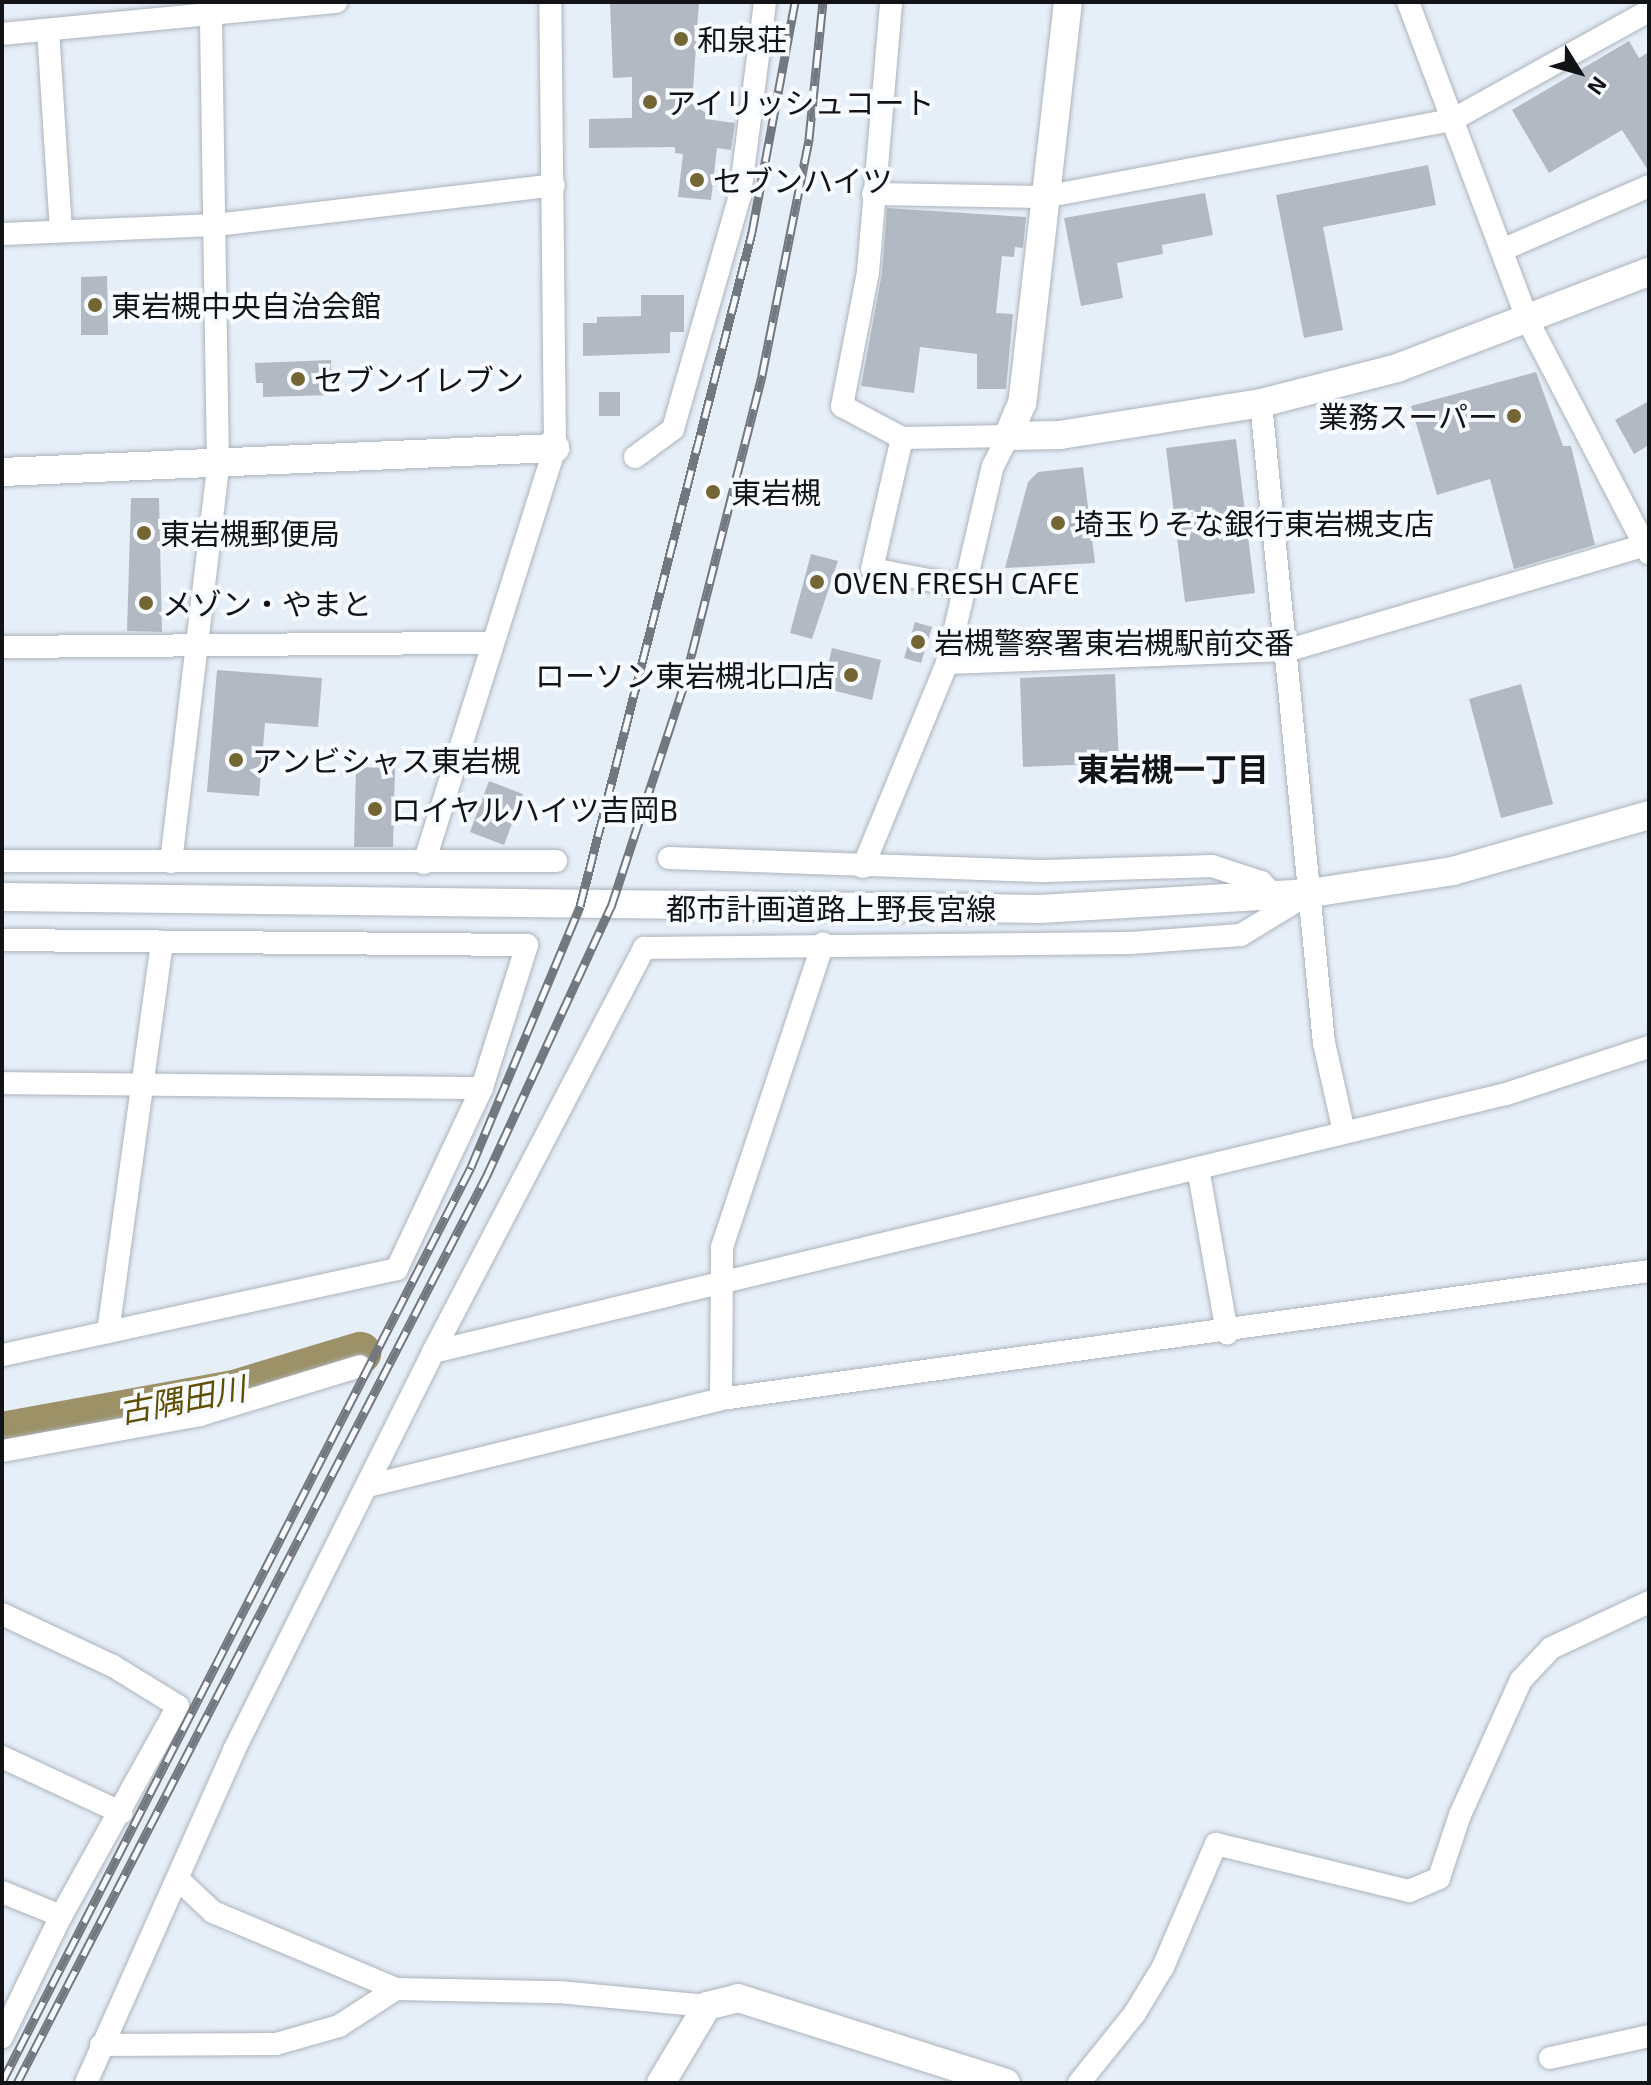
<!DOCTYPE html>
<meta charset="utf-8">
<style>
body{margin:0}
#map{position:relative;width:1651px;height:2085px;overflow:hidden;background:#e6eef8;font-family:"Exo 2","Noto Sans JP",sans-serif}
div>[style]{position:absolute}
.river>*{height:42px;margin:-21px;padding:0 21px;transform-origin:21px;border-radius:21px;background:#9c9167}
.building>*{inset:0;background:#b2b9c2}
.roads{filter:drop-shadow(0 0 2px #acb3bc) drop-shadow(0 0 2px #acb3bc)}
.minor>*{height:22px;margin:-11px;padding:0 11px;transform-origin:11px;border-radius:11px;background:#fff}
.tertiary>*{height:28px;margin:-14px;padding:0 14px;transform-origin:14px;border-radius:14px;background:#fff}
.rail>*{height:9px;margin-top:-4.5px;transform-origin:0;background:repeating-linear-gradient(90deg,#f7fbff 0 18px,#73777e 0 36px);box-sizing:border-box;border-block:2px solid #73777e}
.dots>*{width:22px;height:22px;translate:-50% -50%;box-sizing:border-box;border:4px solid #f7fbff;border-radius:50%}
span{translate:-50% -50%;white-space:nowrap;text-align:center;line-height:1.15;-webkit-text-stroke:8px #f7fbff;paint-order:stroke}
.poi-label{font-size:30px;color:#111317}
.left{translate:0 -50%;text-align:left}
.right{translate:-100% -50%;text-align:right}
.street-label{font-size:30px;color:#111317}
.neighbourhood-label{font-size:32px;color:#111317;font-weight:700}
.water-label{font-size:32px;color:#5f4f00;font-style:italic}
.frame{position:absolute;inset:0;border:4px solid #111317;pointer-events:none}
.north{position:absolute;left:1539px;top:32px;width:80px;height:80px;-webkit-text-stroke:6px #f7fbff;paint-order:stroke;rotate:127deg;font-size:22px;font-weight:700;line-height:32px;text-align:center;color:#111317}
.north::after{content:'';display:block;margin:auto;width:28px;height:36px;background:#111317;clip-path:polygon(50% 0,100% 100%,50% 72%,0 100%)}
</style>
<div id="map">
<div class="river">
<div style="left:2px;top:1433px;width:236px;rotate:-10.3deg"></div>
<div style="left:234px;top:1391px;width:132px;rotate:-16.8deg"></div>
</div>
<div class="building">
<div style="clip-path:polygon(610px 2px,699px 2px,692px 104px,706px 113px,705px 119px,735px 123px,731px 150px,717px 148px,711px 200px,678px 197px,683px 154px,675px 153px,675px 147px,589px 148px,589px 119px,632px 118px,632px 77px,613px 78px)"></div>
<div style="clip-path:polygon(1629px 41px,1639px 58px,1649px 52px,1649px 172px,1622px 130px,1549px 173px,1512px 110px)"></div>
<div style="clip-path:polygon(1428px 165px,1436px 205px,1323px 227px,1343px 330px,1304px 338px,1276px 195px)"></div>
<div style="clip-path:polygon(1205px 193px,1213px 235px,1162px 245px,1163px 254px,1117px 263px,1123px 298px,1081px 306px,1064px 218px)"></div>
<div style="clip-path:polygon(887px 208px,1026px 217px,1023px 248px,1015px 247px,1014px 257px,1002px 256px,996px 313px,1013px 314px,1006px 389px,977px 389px,977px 354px,920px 347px,914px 393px,861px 386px,882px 273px)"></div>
<div style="clip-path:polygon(107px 276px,108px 335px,81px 335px,81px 277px)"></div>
<div style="clip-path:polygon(641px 295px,684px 295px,684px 332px,670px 332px,670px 353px,583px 356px,583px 323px,597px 323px,597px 317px,641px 316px)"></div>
<div style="clip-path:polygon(331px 360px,332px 395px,263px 397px,263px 383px,256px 383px,255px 363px)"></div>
<div style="clip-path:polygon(1536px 372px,1563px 446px,1571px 446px,1595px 545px,1514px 569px,1490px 479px,1437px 495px,1411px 406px)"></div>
<div style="clip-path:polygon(599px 392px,620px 392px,620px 416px,599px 416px)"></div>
<div style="clip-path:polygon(1649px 401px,1649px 445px,1634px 454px,1615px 420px)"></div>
<div style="clip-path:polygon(1236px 439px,1255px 593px,1185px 602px,1166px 448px)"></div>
<div style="clip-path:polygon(1083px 467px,1095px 563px,1005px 568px,1028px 482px,1038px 472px)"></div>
<div style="clip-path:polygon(131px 498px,159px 498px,162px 632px,127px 631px)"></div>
<div style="clip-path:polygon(811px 554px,838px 561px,812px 639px,790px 633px)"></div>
<div style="clip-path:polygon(915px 622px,932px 627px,921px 663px,904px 658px)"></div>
<div style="clip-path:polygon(832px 648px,881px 660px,872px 700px,823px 688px)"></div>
<div style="clip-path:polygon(217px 670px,322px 678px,318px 727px,265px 723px,259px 796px,207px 792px)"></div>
<div style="clip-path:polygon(1115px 674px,1119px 763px,1023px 767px,1020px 678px)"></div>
<div style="clip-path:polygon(1521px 684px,1553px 804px,1501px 818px,1469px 699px)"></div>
<div style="clip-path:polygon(356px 767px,395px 768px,393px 847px,354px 847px)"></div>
<div style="clip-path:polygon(489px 781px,523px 794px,504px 845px,470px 832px)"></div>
</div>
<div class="roads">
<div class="minor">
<div style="left:1408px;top:2px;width:341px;rotate:69.4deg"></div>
<div style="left:1528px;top:321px;width:262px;rotate:62.5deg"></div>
<div style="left:48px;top:30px;width:201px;rotate:86.3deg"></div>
<div style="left:2px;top:34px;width:336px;rotate:-5.5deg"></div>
<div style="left:873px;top:194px;width:171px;rotate:1deg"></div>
<div style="left:1044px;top:197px;width:415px;rotate:-10.7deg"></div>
<div style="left:1452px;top:120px;width:225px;rotate:-29deg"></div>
<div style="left:2px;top:234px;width:214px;rotate:-2.4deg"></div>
<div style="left:216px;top:225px;width:340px;rotate:-6.7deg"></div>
<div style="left:1502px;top:250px;width:160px;rotate:-23.5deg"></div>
<div style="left:1261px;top:403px;width:643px;rotate:84.38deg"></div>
<div style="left:1324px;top:1043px;width:91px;rotate:77.3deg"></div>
<div style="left:902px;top:438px;width:134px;rotate:102.9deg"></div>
<div style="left:872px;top:569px;width:95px;rotate:11deg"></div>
<div style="left:635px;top:457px;width:47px;rotate:-36.4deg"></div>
<div style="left:673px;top:429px;width:243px;rotate:-74deg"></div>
<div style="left:740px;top:195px;width:195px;rotate:-82.6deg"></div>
<div style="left:2px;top:647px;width:491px;rotate:-0.5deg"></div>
<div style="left:947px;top:663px;width:342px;rotate:-2.2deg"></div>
<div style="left:1289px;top:650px;width:371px;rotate:-16.4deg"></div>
<div style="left:669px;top:858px;width:377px;rotate:2deg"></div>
<div style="left:1046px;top:871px;width:166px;rotate:-1.7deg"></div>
<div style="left:1212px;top:866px;width:52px;rotate:18.1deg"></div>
<div style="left:1261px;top:882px;width:18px;rotate:45deg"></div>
<div style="left:2px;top:861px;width:554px"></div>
<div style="left:171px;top:862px;width:400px;rotate:-83.2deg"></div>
<div style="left:218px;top:465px;width:450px;rotate:-90.9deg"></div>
<div style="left:424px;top:863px;width:435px;rotate:-72.5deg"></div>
<div style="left:555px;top:448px;width:446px;rotate:-90.6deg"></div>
<div style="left:863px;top:867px;width:221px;rotate:-67.6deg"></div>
<div style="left:947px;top:663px;width:202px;rotate:-76.9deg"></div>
<div style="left:993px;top:466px;width:34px;rotate:-63deg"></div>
<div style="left:1008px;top:436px;width:106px;rotate:178.9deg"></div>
<div style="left:902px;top:438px;width:68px;rotate:-151.9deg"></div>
<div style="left:842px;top:406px;width:136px;rotate:-79deg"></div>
<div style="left:868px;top:272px;width:271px;rotate:-85.1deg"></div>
<div style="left:2px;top:940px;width:525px;rotate:0.55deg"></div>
<div style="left:527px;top:945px;width:150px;rotate:107.5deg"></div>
<div style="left:482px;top:1088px;width:200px;rotate:115.2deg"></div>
<div style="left:397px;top:1269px;width:404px;rotate:167.7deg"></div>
<div style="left:2px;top:1083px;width:480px;rotate:0.6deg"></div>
<div style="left:1198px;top:1168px;width:168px;rotate:80deg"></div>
<div style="left:108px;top:1332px;width:394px;rotate:-82.1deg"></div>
<div style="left:433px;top:1352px;width:1104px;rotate:-13.52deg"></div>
<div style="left:1506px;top:1094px;width:151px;rotate:-18.2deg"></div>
<div style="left:721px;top:1399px;width:152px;rotate:-89.6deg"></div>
<div style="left:722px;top:1247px;width:320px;rotate:-71.6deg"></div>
<div style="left:2px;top:1451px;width:201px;rotate:-10.3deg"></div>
<div style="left:200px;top:1415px;width:167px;rotate:-17deg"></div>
<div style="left:368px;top:1486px;width:364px;rotate:-13.8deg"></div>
<div style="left:721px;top:1399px;width:937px;rotate:-7.85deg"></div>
<div style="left:2px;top:1614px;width:123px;rotate:25.1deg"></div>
<div style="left:113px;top:1666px;width:76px;rotate:31.6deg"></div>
<div style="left:178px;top:1706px;width:240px;rotate:119.1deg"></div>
<div style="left:61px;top:1916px;width:135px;rotate:116deg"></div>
<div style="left:2px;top:1757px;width:132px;rotate:25deg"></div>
<div style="left:179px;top:1880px;width:47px;rotate:43.3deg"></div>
<div style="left:213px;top:1912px;width:199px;rotate:22.8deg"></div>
<div style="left:396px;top:1989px;width:163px;rotate:1.1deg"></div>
<div style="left:559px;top:1992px;width:149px;rotate:5.4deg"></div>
<div style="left:2px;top:1892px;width:64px;rotate:22.1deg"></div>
<div style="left:101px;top:2045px;width:175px;rotate:-0.3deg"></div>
<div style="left:276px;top:2044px;width:66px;rotate:-15.9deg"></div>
<div style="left:339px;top:2026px;width:68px;rotate:-33deg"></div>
<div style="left:1550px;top:2058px;width:101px;rotate:-12.5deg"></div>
<div style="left:86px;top:2083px;width:364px;rotate:-66deg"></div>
<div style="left:234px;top:1750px;width:445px;rotate:-63.4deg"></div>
<div style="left:433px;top:1352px;width:456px;rotate:-62.4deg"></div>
<div style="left:644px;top:948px;width:486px;rotate:-0.6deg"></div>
<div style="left:1130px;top:943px;width:111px;rotate:-4.1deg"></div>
<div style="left:1241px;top:935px;width:81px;rotate:-31.3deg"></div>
<div style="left:1079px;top:2083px;width:90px;rotate:-51.3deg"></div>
<div style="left:1135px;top:2013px;width:54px;rotate:-58.7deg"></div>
<div style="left:1163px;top:1967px;width:134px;rotate:-66.7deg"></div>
<div style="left:1216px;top:1844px;width:199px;rotate:13.7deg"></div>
<div style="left:1409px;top:1891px;width:33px;rotate:-23deg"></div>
<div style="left:1439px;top:1878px;width:66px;rotate:-71.6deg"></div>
<div style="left:1460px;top:1815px;width:148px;rotate:-65.7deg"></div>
<div style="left:1521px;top:1680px;width:44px;rotate:-46.8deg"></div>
<div style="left:1551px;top:1648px;width:108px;rotate:-25.1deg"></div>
</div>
<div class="tertiary">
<div style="left:1068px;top:2px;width:404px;rotate:96.5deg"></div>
<div style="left:1022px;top:403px;width:36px;rotate:113deg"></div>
<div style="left:1008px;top:436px;width:52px;rotate:-1.1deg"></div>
<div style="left:1060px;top:435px;width:204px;rotate:-9deg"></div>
<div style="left:1261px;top:403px;width:140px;rotate:-14.4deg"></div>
<div style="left:1397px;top:368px;width:270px;rotate:-20.9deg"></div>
<div style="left:2px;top:472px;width:554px;rotate:-2.49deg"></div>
<div style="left:2px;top:897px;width:1038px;rotate:0.66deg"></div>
<div style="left:1040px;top:909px;width:271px;rotate:-3.4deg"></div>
<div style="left:1311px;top:893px;width:144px;rotate:-8.8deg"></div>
<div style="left:1453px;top:871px;width:204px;rotate:-15.9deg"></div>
<div style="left:661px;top:2083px;width:90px;rotate:-59.1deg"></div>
<div style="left:707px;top:2006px;width:32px;rotate:-14deg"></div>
<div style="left:738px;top:1998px;width:281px;rotate:17.6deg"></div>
</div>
</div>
<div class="rail">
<div style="left:2px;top:2082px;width:1028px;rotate:-62.86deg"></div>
<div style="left:471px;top:1167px;width:283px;rotate:-67.3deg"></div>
<div style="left:580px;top:906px;width:696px;rotate:-75.68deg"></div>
<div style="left:752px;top:232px;width:234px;rotate:-79.4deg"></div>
<div style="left:17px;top:2083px;width:1020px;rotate:-62.63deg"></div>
<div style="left:486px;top:1177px;width:298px;rotate:-65.2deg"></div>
<div style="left:611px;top:907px;width:231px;rotate:-71.8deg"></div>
<div style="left:683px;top:688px;width:323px;rotate:-75.8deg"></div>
<div style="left:762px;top:375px;width:241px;rotate:-78.7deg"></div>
<div style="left:809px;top:139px;width:138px;rotate:-84.2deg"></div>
</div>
<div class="dots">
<div style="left:681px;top:39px;background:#736633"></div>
<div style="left:650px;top:102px;background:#736633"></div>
<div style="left:697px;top:180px;background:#736633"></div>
<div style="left:95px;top:305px;background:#736633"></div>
<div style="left:298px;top:379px;background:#736633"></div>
<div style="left:1514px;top:416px;background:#736633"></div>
<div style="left:713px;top:492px;background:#736633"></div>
<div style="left:1058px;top:523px;background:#736633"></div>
<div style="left:144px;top:533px;background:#736633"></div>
<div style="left:817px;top:582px;background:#736633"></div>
<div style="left:146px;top:603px;background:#736633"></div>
<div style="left:918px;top:642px;background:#736633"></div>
<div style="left:851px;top:675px;background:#736633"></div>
<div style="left:236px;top:760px;background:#736633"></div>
<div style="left:375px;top:809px;background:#736633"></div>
</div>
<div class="poi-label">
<span class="left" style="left:697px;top:39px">和泉荘</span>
<span class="left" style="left:666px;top:102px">アイリッシュコート</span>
<span class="left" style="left:713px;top:180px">セブンハイツ</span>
<span class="left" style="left:111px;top:305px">東岩槻中央自治会館</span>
<span class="left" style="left:314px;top:379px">セブンイレブン</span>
<span class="right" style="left:1498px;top:416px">業務スーパー</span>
<span class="left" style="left:731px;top:492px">東岩槻</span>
<span class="left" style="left:1074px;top:523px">埼玉りそな銀行東岩槻支店</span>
<span class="left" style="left:160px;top:533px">東岩槻郵便局</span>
<span class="left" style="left:833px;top:582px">OVEN FRESH CAFE</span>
<span class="left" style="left:162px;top:603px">メゾン・やまと</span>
<span class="left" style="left:934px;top:642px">岩槻警察署東岩槻駅前交番</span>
<span class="right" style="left:835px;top:675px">ローソン東岩槻北口店</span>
<span class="left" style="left:252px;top:760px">アンビシャス東岩槻</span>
<span class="left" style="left:391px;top:809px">ロイヤルハイツ吉岡B</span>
</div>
<div class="street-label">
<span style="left:831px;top:908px">都市計画道路上野長宮線</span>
</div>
<div class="neighbourhood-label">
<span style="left:1173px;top:768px">東岩槻一丁目</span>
</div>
<div class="water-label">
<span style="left:182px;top:1399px;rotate:-11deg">古隅田川</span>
</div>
<div class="frame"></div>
<div class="north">N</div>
</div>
